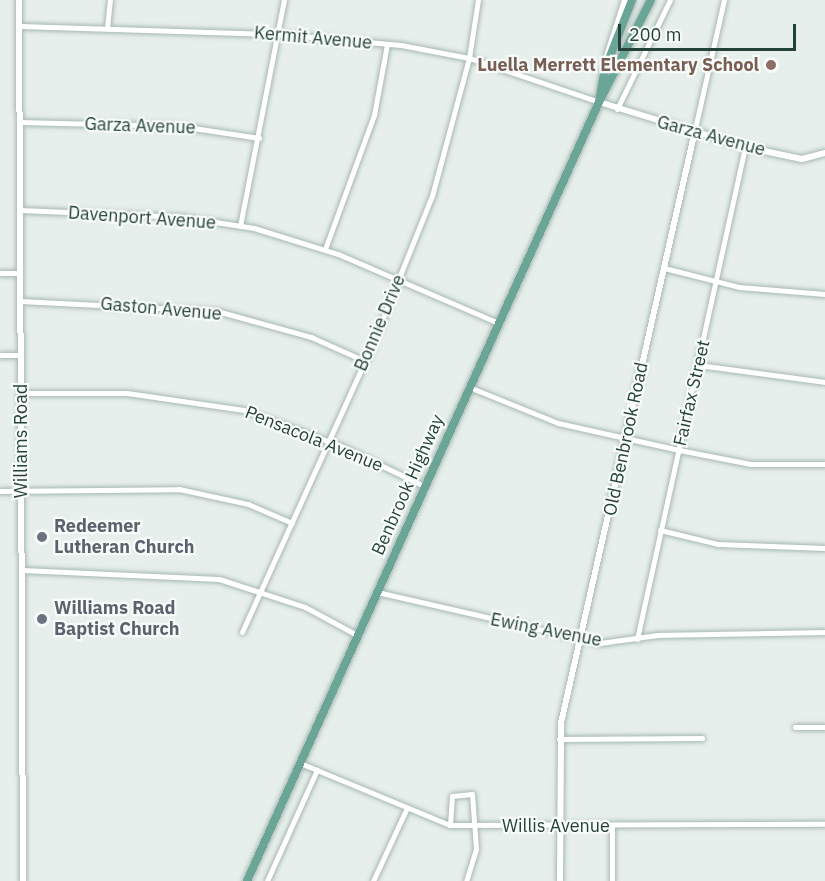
<!DOCTYPE html>
<style>
body{margin:0}
#map{position:relative;width:825px;height:881px;overflow:hidden;background:#e6efeb;font-family:"IBM Plex Sans",sans-serif}
div>[style]{position:absolute}
.roads{filter:drop-shadow(0 0 2px #a8b8b2) drop-shadow(0 0 2px #a8b8b2)}
.minor>*{height:5px;margin:-2.5px;padding:0 2.5px;transform-origin:2.5px;border-radius:2.5px;background:#fff}
.tertiary>*{height:6px;margin:-3px;padding:0 3px;transform-origin:3px;border-radius:3px;background:#fff}
.primary>*{height:8px;margin:-4px;padding:0 4px;transform-origin:4px;border-radius:4px;background:#6aa596}
.dots>*{width:16px;height:16px;translate:-50% -50%;box-sizing:border-box;border:3px solid #f7fbf9;border-radius:50%}
span{translate:-50% -50%;white-space:nowrap;text-align:center;line-height:1.15;-webkit-text-stroke:4.5px #f7fbf9;paint-order:stroke}
.street-label{font-size:18px;color:#24423a}
.education-label{font-size:18px;color:#785e54;font-weight:700}
.right{translate:-100% -50%;text-align:right}
.worship-label{font-size:18px;color:#5b616d;font-weight:700}
.left{translate:0 -50%;text-align:left}
.scale{position:absolute;left:618px;top:24px;width:178px;height:27px;box-sizing:border-box;border:3px solid #24423a;border-top:0;padding-left:8px;font-size:18px;line-height:21px;white-space:nowrap;color:#24423a;-webkit-text-stroke:4px #f7fbf9;paint-order:stroke}
</style>
<div id="map">
<div class="roads">
<div class="minor">
<div style="left:20px;top:26px;width:259px;rotate:1.8deg"></div>
<div style="left:279px;top:34px;width:122px;rotate:5.2deg"></div>
<div style="left:401px;top:45px;width:69px;rotate:10.8deg"></div>
<div style="left:469px;top:58px;width:137px;rotate:18.7deg"></div>
<div style="left:107px;top:28px;width:28px;rotate:-84deg"></div>
<div style="left:617px;top:109px;width:121px;rotate:-64.1deg"></div>
<div style="left:20px;top:122px;width:160px;rotate:1.4deg"></div>
<div style="left:180px;top:126px;width:80px;rotate:8.6deg"></div>
<div style="left:694px;top:133px;width:136px;rotate:-77.3deg"></div>
<div style="left:20px;top:210px;width:163px;rotate:2.5deg"></div>
<div style="left:183px;top:217px;width:72px;rotate:8.8deg"></div>
<div style="left:254px;top:228px;width:88px;rotate:17.2deg"></div>
<div style="left:338px;top:254px;width:174px;rotate:23.3deg"></div>
<div style="left:240px;top:226px;width:230px;rotate:-79deg"></div>
<div style="left:325px;top:249px;width:143px;rotate:-69.9deg"></div>
<div style="left:374px;top:115px;width:72px;rotate:-79.6deg"></div>
<div style="left:664px;top:268px;width:77px;rotate:14.2deg"></div>
<div style="left:739px;top:287px;width:86px;rotate:4.7deg"></div>
<div style="left:0;top:273px;width:20px"></div>
<div style="left:20px;top:301px;width:197px;rotate:2.9deg"></div>
<div style="left:217px;top:311px;width:98px;rotate:15.5deg"></div>
<div style="left:311px;top:337px;width:59px;rotate:24deg"></div>
<div style="left:0;top:355px;width:21px"></div>
<div style="left:699px;top:365px;width:127px;rotate:7.7deg"></div>
<div style="left:469px;top:387px;width:96px;rotate:22deg"></div>
<div style="left:558px;top:423px;width:124px;rotate:12.6deg"></div>
<div style="left:679px;top:450px;width:73px;rotate:11deg"></div>
<div style="left:751px;top:464px;width:74px"></div>
<div style="left:21px;top:393px;width:106px"></div>
<div style="left:127px;top:393px;width:118px;rotate:8.3deg"></div>
<div style="left:244px;top:410px;width:103px;rotate:20.4deg"></div>
<div style="left:341px;top:446px;width:92px;rotate:25.7deg"></div>
<div style="left:0;top:491px;width:179px;rotate:-0.6deg"></div>
<div style="left:179px;top:489px;width:71px;rotate:12.3deg"></div>
<div style="left:248px;top:504px;width:48px;rotate:23.4deg"></div>
<div style="left:660px;top:530px;width:60px;rotate:13.6deg"></div>
<div style="left:718px;top:544px;width:107px;rotate:2.1deg"></div>
<div style="left:22px;top:570px;width:197px;rotate:2.6deg"></div>
<div style="left:219px;top:579px;width:90px;rotate:18deg"></div>
<div style="left:305px;top:607px;width:59px;rotate:28.3deg"></div>
<div style="left:377px;top:592px;width:229px;rotate:12.9deg"></div>
<div style="left:600px;top:643px;width:58px;rotate:-8deg"></div>
<div style="left:657px;top:635px;width:168px;rotate:-1deg"></div>
<div style="left:242px;top:632px;width:315px;rotate:-65.6deg"></div>
<div style="left:372px;top:345px;width:161px;rotate:-68.1deg"></div>
<div style="left:432px;top:196px;width:143px;rotate:-75deg"></div>
<div style="left:469px;top:58px;width:59px;rotate:-81.2deg"></div>
<div style="left:637px;top:639px;width:504px;rotate:-77.62deg"></div>
<div style="left:795px;top:727px;width:30px"></div>
<div style="left:559px;top:739px;width:143px;rotate:-0.4deg"></div>
<div style="left:300px;top:763px;width:162px;rotate:22.5deg"></div>
<div style="left:450px;top:825px;width:375px;rotate:-0.2deg"></div>
<div style="left:450px;top:825px;width:29px;rotate:-86deg"></div>
<div style="left:452px;top:796px;width:20px;rotate:-6deg"></div>
<div style="left:472px;top:794px;width:55px;rotate:85.8deg"></div>
<div style="left:476px;top:849px;width:34px;rotate:107deg"></div>
<div style="left:267px;top:881px;width:122px;rotate:-65.8deg"></div>
<div style="left:373px;top:881px;width:78px;rotate:-65.1deg"></div>
<div style="left:612px;top:881px;width:55px;rotate:-90deg"></div>
</div>
<div class="tertiary">
<div style="left:19px;top:0;width:881px;rotate:89.74deg"></div>
<div style="left:606px;top:59px;width:62px;rotate:-72.1deg"></div>
<div style="left:599px;top:102px;width:153px;rotate:17.1deg"></div>
<div style="left:745px;top:147px;width:58px;rotate:11.9deg"></div>
<div style="left:802px;top:159px;width:24px;rotate:-15deg"></div>
<div style="left:560px;top:881px;width:158px;rotate:-89.6deg"></div>
<div style="left:561px;top:723px;width:603px;rotate:-77.25deg"></div>
</div>
<div class="primary">
<div style="left:600px;top:100px;width:112px;rotate:-63deg"></div>
<div style="left:247px;top:881px;width:855px;rotate:-65.68deg"></div>
<div style="left:599px;top:102px;width:34px;rotate:-80deg"></div>
<div style="left:605px;top:69px;width:74px;rotate:-68.6deg"></div>
</div>
</div>
<div class="dots">
<div style="left:771px;top:65px;background:#8d6e63"></div>
<div style="left:42px;top:537px;background:#6b7280"></div>
<div style="left:42px;top:619px;background:#6b7280"></div>
</div>
<div class="street-label">
<span style="left:313px;top:38px;rotate:5deg">Kermit Avenue</span>
<span style="left:140px;top:126px;rotate:2deg">Garza Avenue</span>
<span style="left:711px;top:136px;rotate:15deg">Garza Avenue</span>
<span style="left:142px;top:218px;rotate:4deg">Davenport Avenue</span>
<span style="left:161px;top:309px;rotate:5deg">Gaston Avenue</span>
<span style="left:380px;top:323px;rotate:-67deg">Bonnie Drive</span>
<span style="left:692px;top:393px;rotate:-77deg">Fairfax Street</span>
<span style="left:314px;top:439px;rotate:22deg">Pensacola Avenue</span>
<span style="left:626px;top:439px;rotate:-78deg">Old Benbrook Road</span>
<span style="left:21px;top:441px;rotate:-90deg">Williams Road</span>
<span style="left:408px;top:485px;rotate:-66deg">Benbrook Highway</span>
<span style="left:546px;top:630px;rotate:11deg">Ewing Avenue</span>
<span style="left:556px;top:826px">Willis Avenue</span>
</div>
<div class="education-label">
<span class="right" style="left:759px;top:65px">Luella Merrett Elementary School</span>
</div>
<div class="worship-label">
<span class="left" style="left:54px;top:537px">Redeemer<br>Lutheran Church</span>
<span class="left" style="left:54px;top:619px">Williams Road<br>Baptist Church</span>
</div>
<div class="scale">200 m</div>
</div>
